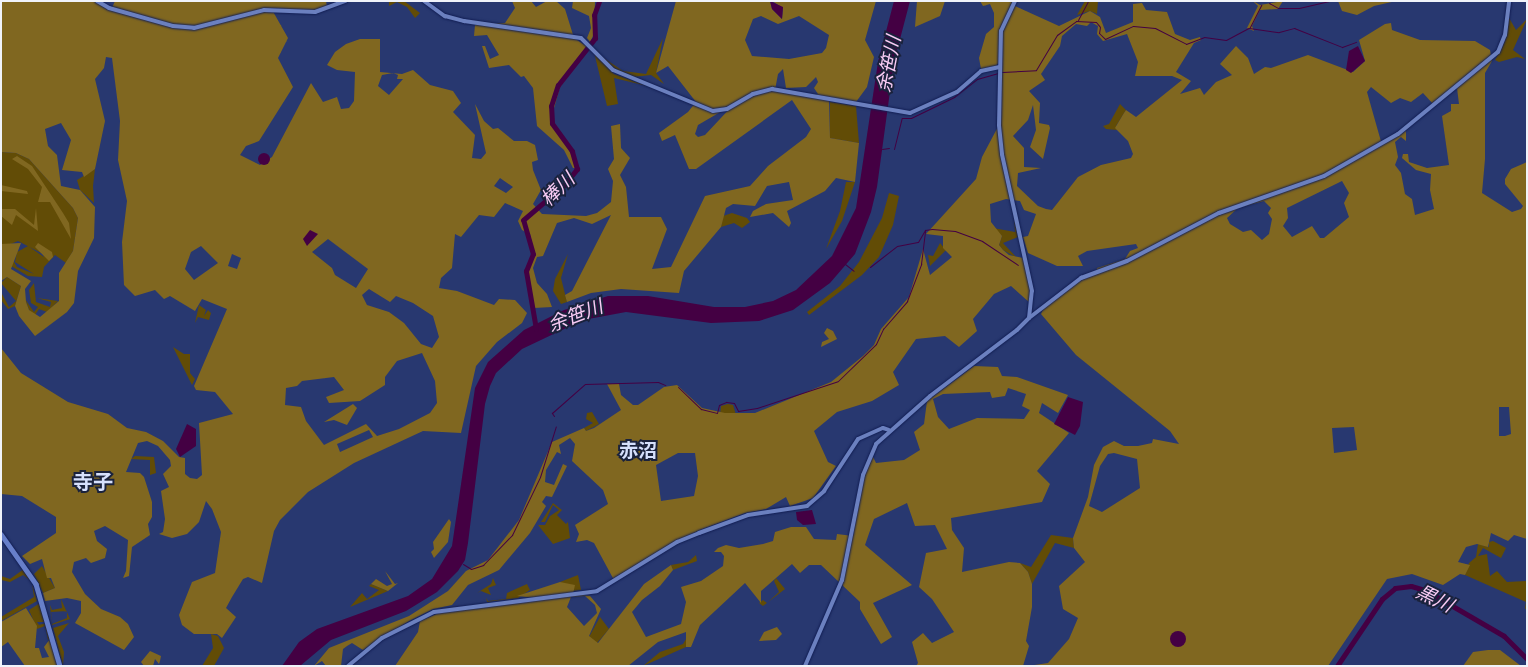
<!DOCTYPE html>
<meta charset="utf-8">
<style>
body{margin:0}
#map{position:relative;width:1528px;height:667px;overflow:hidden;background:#283870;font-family:Literata,"Noto Sans JP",serif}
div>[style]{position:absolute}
.green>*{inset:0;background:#624c06}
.forest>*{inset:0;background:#806720}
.water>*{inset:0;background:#440043}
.round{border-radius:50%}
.stream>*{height:1px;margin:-0.5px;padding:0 0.5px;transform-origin:0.5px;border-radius:0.5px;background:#440043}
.river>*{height:5px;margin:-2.5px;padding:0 2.5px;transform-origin:2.5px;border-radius:2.5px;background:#440043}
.roads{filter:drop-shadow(0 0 1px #111d53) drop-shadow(0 0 1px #111d53)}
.minor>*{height:4px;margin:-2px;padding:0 2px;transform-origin:2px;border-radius:2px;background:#6b80bf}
.major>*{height:4.5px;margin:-2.25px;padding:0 2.25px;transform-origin:2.25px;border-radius:2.25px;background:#677fc9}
span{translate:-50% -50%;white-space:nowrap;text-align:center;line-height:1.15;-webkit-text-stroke:4px #1a223c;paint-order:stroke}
.water-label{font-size:19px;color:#f9ccf5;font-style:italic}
.neighbourhood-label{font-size:19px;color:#d6e0fc;font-weight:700}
.quarter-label{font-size:20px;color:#d6e0fc;font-weight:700}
.frame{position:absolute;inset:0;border:2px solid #f0f3fa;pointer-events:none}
</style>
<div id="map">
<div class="green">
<div style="clip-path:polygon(389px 1px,404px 1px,420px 13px,415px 18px,407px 7px,397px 2px,389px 6px)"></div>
<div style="clip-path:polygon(1085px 1px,1098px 1px,1097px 14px,1090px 11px,1077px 15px)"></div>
<div style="clip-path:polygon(1508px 16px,1516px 30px,1527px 19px,1513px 50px,1525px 59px,1517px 57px,1499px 62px,1495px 60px,1505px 41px)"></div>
<div style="clip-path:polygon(663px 38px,656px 73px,664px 84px,651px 75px,632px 77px,617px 71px,601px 56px,623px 71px,646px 74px)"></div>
<div style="clip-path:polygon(594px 52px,614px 74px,647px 86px,614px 78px,618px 104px,607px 106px)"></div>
<div style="clip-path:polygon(830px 102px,856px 106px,859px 143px,830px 138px)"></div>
<div style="clip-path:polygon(1120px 104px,1126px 110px,1116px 126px,1117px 130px,1106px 129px,1103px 126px,1109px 124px)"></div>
<div style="clip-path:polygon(1px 152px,16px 153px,29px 159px,73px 208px,78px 218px,73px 251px,66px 263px,55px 255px,44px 267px,42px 277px,28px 276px,11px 266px,13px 260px,17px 267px,34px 274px,15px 262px,17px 252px,28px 246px,44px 257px,43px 254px,18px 241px,6px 246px,1px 244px)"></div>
<div style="clip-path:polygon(95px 169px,93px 186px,94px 203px,80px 190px,77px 180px)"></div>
<div style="clip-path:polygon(846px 182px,855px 182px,842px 221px,826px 249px,840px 211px)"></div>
<div style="clip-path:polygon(889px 193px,899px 196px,893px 225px,879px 257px,862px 275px,809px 315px,807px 312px,840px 286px,859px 262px,882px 218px)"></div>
<div style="clip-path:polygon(732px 213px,747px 218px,750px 222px,742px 228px,734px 223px,721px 227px,723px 216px)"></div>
<div style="clip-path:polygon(1014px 219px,1018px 237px,1003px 243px,1017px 258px,1003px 250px,999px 245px,1002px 236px,993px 228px,1015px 232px)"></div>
<div style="clip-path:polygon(940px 243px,946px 250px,930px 266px,928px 255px,933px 256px)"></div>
<div style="clip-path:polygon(568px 254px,561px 278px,567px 302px,561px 304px,553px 291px,555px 279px)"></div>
<div style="clip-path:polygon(7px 277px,21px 286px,15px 306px,8px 309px,1px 300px,1px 292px,9px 307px,16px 301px,1px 283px)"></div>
<div style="clip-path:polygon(34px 283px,36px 302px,50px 307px,51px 302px,37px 298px,58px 301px,47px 312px,39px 309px,35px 315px,29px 310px,25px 299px,34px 312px,38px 307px,31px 303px,29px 290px)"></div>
<div style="clip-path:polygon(199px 305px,206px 310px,204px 316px,208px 310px,211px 313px,209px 320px,198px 317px,195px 323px)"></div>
<div style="clip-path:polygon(173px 347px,184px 354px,190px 354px,190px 373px,195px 379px,192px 385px)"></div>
<div style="clip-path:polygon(728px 404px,733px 405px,736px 415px,720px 415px,721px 406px)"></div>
<div style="clip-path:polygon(592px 412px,599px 424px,586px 431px,584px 428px,593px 423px,586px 419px,587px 413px)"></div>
<div style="clip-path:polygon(135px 456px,154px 457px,156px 473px,150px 475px,150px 460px,131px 459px)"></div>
<div style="clip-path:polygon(553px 503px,562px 510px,557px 515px,566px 524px,568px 522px,570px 538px,553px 544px,538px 525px,545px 525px,550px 516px,559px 510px,553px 505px,545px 522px,541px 522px)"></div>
<div style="clip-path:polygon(1051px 535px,1073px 538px,1074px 548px,1055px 543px,1032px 584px,1028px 572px,1020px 563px,1031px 567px)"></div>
<div style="clip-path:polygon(1493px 541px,1506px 548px,1501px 558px,1483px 548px,1478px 556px,1487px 554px,1490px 576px,1497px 571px,1507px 582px,1527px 581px,1527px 608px,1525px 609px,1526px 602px,1465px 575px,1469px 563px,1476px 557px,1478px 544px,1489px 547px,1489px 542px)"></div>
<div style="clip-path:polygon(696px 555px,697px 561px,673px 570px,671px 565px,688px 562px)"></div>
<div style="clip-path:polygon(42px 566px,55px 588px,43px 593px,34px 574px)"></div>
<div style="clip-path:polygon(24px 569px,31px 581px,23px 575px,10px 582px,1px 580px,1px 576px,10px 579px)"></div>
<div style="clip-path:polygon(578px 575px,581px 590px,572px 591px,560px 582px)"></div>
<div style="clip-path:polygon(493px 578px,496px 585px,488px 588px,491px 595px,481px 591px,477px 593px,491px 584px)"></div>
<div style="clip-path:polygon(776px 578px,785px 589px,763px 606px,759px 603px,763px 600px,767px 603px,779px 592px,774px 581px)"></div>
<div style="clip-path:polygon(32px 584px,37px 601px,1px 621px,1px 617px,34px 597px)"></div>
<div style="clip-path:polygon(371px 584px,388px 591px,350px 607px,362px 593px,367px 599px,379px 590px,369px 586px)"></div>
<div style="clip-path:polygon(527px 584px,530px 590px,518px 598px,487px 602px,486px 598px,488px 601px,506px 599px,507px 593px)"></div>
<div style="clip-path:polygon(evenodd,61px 599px,70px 619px,52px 625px,50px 605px,52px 610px,62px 608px,61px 599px,51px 612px,67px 611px,67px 618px,52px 624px,51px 612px)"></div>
<div style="clip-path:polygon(40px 603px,46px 622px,37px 622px,39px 625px,46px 623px,50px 639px,48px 640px,45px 626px,37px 629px,29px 610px)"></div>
<div style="clip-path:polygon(600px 617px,609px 629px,597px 643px,589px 637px)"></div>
<div style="clip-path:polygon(69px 623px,58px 636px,64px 652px,63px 666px,53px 628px)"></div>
<div style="clip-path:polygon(211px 634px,218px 636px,224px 648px,214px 666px,202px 666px,213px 648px)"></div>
<div style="clip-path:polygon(686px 639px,686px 647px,643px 666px,660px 652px,683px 644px)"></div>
</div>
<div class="forest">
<div style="clip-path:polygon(evenodd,1px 1px,95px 1px,111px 10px,115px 1px,326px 1px,327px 7px,316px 11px,271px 8px,288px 38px,278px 58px,293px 87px,259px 141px,246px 146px,240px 155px,260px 165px,272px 157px,311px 83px,323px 102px,337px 97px,341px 109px,349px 108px,354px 101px,355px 72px,337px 70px,327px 65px,335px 52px,346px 44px,360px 39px,380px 39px,380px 72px,402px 74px,413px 70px,430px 85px,453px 91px,461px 103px,453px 112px,475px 135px,472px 158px,481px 159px,486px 153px,475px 104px,484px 121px,493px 129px,498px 128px,514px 141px,527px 141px,535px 145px,538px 160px,532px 162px,533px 170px,541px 190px,533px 204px,542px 214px,586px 216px,597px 213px,611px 202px,613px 181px,608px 169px,614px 159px,611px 126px,620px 124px,621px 148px,630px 158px,620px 175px,626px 187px,629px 217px,661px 217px,667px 229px,652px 269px,671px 267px,705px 196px,750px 186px,768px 166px,806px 137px,811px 129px,792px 100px,696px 169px,689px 169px,675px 135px,662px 141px,659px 133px,688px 112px,696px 102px,668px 66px,656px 73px,676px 1px,770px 1px,772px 9px,782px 19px,783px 8px,772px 1px,876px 1px,865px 40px,874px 57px,867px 87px,856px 102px,829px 98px,830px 138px,859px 143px,855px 182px,836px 178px,825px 191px,787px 211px,791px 223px,789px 227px,773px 213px,750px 217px,753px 211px,766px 204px,793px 200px,789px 182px,767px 186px,755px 206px,733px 204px,726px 208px,721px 227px,684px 271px,679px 293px,621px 289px,591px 293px,567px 302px,565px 295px,572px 291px,611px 215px,592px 224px,574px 218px,557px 223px,543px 256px,537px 257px,533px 268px,537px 283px,547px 294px,552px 307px,534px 308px,531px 300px,528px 271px,534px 252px,530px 234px,522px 230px,518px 221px,523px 211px,505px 203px,494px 217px,479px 215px,461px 237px,455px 234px,452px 268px,441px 278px,439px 288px,457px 291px,494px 305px,499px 299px,515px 300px,527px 313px,522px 323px,497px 342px,476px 366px,461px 433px,423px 431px,354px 463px,308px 492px,280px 520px,274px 531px,262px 583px,248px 577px,243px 579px,232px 597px,226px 608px,236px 617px,222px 638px,217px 634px,194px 634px,182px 625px,179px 615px,192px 582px,215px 573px,221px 532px,212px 509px,206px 501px,199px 522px,187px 534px,172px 538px,159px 534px,163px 532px,165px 519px,161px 491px,169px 487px,163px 474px,171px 466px,170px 460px,158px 446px,147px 441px,138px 443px,126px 472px,140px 473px,144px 477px,152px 502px,152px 517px,148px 524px,150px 535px,132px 547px,129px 576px,123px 578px,126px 571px,128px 540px,105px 526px,94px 531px,97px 541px,107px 549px,105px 558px,91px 563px,86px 558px,74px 562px,72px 572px,85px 594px,101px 609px,120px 617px,128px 624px,134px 637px,124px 650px,75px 623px,81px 613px,81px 601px,67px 598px,45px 601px,43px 593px,55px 588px,51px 578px,47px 578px,42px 559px,30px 564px,22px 556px,56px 533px,56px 517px,22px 496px,1px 494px,1px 348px,21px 373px,68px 402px,108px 414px,127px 428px,146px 432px,163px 441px,179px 457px,185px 458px,185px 474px,190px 478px,197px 479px,202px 475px,199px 423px,233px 414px,215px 392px,196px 390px,194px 386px,227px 309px,202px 299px,195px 311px,170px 296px,164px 299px,155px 290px,135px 296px,124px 285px,122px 242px,127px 201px,118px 160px,120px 121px,112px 58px,106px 57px,104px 68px,95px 79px,105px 121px,95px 169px,84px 177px,82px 172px,62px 170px,71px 140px,61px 123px,45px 129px,48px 146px,57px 155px,61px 186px,80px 190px,95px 207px,94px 238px,78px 271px,74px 303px,67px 312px,35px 336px,19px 316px,15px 306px,21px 286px,7px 277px,1px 281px,1px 244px,21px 243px,11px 269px,31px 281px,25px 289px,26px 302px,29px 310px,40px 317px,59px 301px,59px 273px,73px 251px,78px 218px,73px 208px,29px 159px,16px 153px,1px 152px,1px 1px,761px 16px,778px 24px,799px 16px,829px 35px,826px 48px,822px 53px,789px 59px,752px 56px,745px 40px,753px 19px,761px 16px,1px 1px,783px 69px,786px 88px,806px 87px,816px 77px,818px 82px,814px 88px,818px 94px,811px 97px,775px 90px,778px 74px,783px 69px,1px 1px,393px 73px,398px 75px,397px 79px,403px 79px,389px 95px,378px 86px,382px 75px,393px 73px,1px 1px,734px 104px,705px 135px,698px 137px,695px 134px,698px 125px,734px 104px,1px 1px,500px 178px,513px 187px,506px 193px,494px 186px,500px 178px,1px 1px,328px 239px,368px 269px,356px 288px,335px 275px,332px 268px,312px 252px,328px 239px,1px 1px,201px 246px,218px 263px,194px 280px,185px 269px,191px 252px,201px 246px,1px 1px,232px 254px,241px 258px,237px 269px,228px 266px,232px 254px,1px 1px,369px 289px,390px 302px,396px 296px,413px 303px,433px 316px,439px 337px,432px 348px,421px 344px,404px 323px,389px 312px,367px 305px,362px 295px,369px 289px,1px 1px,422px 353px,435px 381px,437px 403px,430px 413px,399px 429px,377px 436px,366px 424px,324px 445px,306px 421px,301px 407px,285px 405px,286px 388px,297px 386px,302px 381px,334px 377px,344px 390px,326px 397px,329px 403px,360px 401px,385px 385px,385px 377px,397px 361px,422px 353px,1px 1px,369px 430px,373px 437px,340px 452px,337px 444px,369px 430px)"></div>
<div style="clip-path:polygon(512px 1px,531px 1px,536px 7px,547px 1px,556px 1px,565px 9px,574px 38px,589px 48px,560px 87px,552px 115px,557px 131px,575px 159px,576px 168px,573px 168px,564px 150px,537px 126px,533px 88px,524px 76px,521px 77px,509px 65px,489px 68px,482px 46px,485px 46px,490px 59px,499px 55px,487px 35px,474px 36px,475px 25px,505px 23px,515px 8px)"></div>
<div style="clip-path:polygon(573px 1px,595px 1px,594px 34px,590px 42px,587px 38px,591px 28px,589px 16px,572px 8px)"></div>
<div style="clip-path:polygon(917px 1px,945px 1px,940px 16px,915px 27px)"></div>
<div style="clip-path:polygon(evenodd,980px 1px,1013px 1px,1015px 6px,1059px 26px,1090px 11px,1100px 17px,1106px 33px,1133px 22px,1133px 4px,1142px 3px,1146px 10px,1167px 12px,1175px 34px,1190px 40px,1200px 37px,1201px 40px,1194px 43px,1176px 72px,1191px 81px,1180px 94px,1200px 88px,1204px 95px,1216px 82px,1232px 75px,1220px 64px,1236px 46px,1248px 58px,1254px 74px,1265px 67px,1271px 68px,1308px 55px,1353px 72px,1365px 61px,1359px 40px,1385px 24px,1391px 23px,1392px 30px,1420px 40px,1475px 41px,1490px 50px,1492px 61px,1485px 73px,1485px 159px,1482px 193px,1512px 212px,1521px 209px,1523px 206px,1505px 184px,1505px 179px,1511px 169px,1527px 162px,1527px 539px,1514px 535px,1508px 541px,1491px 533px,1488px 547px,1477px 544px,1466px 547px,1458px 562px,1470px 565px,1465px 575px,1460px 574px,1443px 585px,1412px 574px,1387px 579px,1328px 666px,1028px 666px,1048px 663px,1069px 639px,1078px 618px,1063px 609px,1059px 586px,1085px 562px,1074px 548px,1073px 538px,1088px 497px,1094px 465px,1103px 447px,1114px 441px,1124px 446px,1138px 446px,1152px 443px,1153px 439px,1179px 444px,1170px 431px,1076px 355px,1041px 314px,1046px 303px,1073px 283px,1096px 272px,1097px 268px,1125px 259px,1130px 251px,1138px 248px,1136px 244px,1087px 251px,1078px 256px,1083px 266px,1057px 266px,1028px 253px,1023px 237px,1028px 236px,1036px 214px,1024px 210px,1020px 201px,1006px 199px,990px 204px,991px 222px,1002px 236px,999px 245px,1003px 250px,1009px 255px,1023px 258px,1032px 294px,1030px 303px,1011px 286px,994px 294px,973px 319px,977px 331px,959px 347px,945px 336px,916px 339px,893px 372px,899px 385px,872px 401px,837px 412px,814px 431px,828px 462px,836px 466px,813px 498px,790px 506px,786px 497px,766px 509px,745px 513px,700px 530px,669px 545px,614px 580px,594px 543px,587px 540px,576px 542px,579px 534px,575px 525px,608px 504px,603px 490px,572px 461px,575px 444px,570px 438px,559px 445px,561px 454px,557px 452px,546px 470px,545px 482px,554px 485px,563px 464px,567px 466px,552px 497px,546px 496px,542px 502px,546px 506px,530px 533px,499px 570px,468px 585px,452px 605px,433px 609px,409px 621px,363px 650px,352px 643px,347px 646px,343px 649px,341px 666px,326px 666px,322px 661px,314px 666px,329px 648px,409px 616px,448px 591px,466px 571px,488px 560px,519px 520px,552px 442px,584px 428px,586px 431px,594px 428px,621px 410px,607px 384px,619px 384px,621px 395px,633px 405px,638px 405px,664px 387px,677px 385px,702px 408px,725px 413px,755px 413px,831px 382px,863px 356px,874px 345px,881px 329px,909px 297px,923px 249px,930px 275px,952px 257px,943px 248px,943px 236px,926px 234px,976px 179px,982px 157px,1000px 123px,1001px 60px,996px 66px,981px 69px,979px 58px,986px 34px,994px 27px,994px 13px,990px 4px,983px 6px,980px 1px,1091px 22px,1098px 26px,1097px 34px,1103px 41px,1127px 34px,1138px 62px,1135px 76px,1172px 76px,1182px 80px,1136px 117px,1126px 110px,1124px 113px,1115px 128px,1128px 141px,1133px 154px,1131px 158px,1101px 165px,1078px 177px,1052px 210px,1046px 209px,1038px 206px,1017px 186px,1018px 173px,1041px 168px,1024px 167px,1024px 148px,1013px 136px,1028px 120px,1033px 105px,1036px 130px,1030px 147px,1043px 159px,1050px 128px,1049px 125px,1039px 123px,1040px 103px,1029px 91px,1045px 80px,1041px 74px,1060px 46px,1062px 36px,1076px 24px,1087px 26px,1091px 22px,980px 1px,1371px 87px,1391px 103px,1400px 98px,1411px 102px,1423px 93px,1434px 105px,1457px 88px,1459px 104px,1451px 104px,1451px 111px,1442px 116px,1449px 165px,1427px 168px,1409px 162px,1408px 154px,1403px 154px,1402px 158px,1416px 170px,1431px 174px,1430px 190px,1434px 209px,1415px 215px,1412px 199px,1405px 194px,1401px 173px,1395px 165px,1398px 157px,1395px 142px,1401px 137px,1406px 141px,1406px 131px,1382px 145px,1367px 92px,1371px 87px,980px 1px,1342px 181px,1349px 193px,1344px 203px,1349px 217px,1324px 238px,1320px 238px,1312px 226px,1292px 237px,1283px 226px,1288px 218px,1287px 208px,1342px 181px,980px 1px,1264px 201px,1271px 208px,1268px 213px,1272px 219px,1269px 234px,1262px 240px,1251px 230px,1243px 232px,1230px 224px,1227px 218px,1238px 208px,1264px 201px,980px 1px,1499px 407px,1509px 407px,1511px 434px,1505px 436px,1499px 436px,1499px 407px,980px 1px,1354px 427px,1357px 450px,1334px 453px,1332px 428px,1354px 427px,980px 1px,678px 453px,695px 453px,698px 476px,694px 496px,661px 501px,656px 465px,678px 453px,980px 1px,1114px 453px,1137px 459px,1140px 488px,1102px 512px,1089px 506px,1100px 466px,1108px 454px,1114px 453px)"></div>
<div style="clip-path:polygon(1253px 1px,1260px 5px,1283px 1px,1278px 9px,1260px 10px,1252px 26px,1254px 31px,1247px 28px,1258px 6px)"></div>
<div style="clip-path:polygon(1338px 1px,1396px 1px,1374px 6px,1357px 15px,1342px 11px)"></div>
<div style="clip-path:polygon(17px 156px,32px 166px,63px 213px,69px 223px,71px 239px,50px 202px,38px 202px,42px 187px,28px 169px,12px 159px)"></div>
<div style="clip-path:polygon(1px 185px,27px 191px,28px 194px,1px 191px)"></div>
<div style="clip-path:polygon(36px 208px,38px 231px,16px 215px,12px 225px,1px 216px,1px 209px,15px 209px,34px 225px)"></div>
<div style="clip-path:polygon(38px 243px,52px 252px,53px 257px,49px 261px,35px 247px)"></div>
<div style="clip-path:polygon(827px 328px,833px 331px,837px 339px,821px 347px,822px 342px,829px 339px,824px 333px)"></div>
<div style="clip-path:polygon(evenodd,974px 366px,998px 367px,1002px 376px,1017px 377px,1068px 395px,1058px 413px,1042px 403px,1039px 413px,1069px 433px,1037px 471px,1050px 484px,1042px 502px,951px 518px,952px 530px,964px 548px,962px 572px,1009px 562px,1020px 563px,1028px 572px,1032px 584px,1032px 607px,1026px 641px,1029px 646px,1023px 666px,916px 666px,918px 663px,912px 642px,923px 633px,932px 643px,954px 632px,932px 599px,919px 587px,926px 553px,947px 549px,935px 525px,915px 526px,907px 503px,874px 519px,865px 545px,912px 585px,873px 603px,892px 637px,881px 644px,860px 609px,860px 602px,821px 565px,809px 565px,800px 573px,792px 564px,761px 591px,761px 603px,745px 583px,700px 625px,691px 647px,686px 647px,686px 632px,658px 642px,628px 666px,395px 666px,418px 632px,420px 621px,444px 611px,535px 598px,517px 596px,560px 582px,575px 585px,573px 594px,590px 596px,601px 609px,589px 636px,598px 643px,644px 584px,671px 565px,673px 570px,660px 586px,642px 600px,632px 612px,646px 637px,681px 624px,686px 602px,681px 587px,701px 581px,723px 566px,724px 556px,721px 552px,714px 552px,718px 548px,726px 545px,739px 548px,763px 544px,773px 541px,775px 532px,791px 527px,806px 527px,814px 539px,836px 540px,837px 534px,853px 536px,865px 471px,872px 455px,876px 463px,904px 460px,920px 450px,914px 432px,924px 424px,927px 401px,974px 366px,1008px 388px,1026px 394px,1022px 406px,1030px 410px,1024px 419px,977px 418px,949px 429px,938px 417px,933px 399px,943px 394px,990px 392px,992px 398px,1005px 396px,1008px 388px,974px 366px,585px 596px,595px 605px,597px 613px,584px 626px,567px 607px,571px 597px,585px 596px)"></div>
<div style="clip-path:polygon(353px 404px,357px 408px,347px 425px,334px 420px,324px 422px)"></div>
<div style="clip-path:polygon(449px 519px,451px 522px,448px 542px,434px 558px,431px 552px,434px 549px,433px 542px)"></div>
<div style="clip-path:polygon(385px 571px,395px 584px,398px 583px,388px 591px,371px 584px,376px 579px,387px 586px,392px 584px)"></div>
<div style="clip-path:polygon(26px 608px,37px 626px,35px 648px,39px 648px,42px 658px,49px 657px,44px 647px,50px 639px,58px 666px,25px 666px,8px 642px,1px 647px,1px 622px)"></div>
<div style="clip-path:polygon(777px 627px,782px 634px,776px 640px,759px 641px,764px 632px)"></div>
<div style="clip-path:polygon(1488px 650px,1500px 650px,1521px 666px,1463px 666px,1473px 652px)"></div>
<div style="clip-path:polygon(150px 651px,161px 656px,160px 661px,159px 664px,155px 659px,153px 666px,144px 666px,141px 662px)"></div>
</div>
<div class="water">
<div style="clip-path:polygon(770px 1px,783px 7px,782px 19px,772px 9px)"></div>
<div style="clip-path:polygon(894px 1px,910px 1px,894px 62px,877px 187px,871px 212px,855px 254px,830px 283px,793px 310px,759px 321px,711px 323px,626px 312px,583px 320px,522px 349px,496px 373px,490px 386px,485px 404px,468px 543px,465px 560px,458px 571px,437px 592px,406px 611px,331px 640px,300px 666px,282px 666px,299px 642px,317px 629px,408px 596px,432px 579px,452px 546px,475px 388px,488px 362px,524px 330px,564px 310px,608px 296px,648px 296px,714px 307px,745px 307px,773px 301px,796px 290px,832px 256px,856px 208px,878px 62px)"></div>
<div style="clip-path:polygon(1358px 46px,1365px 61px,1351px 73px,1346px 70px,1349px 51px)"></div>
<div class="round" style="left:258px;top:153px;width:12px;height:12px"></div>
<div style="clip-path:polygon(310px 230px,318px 234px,307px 246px,303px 239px)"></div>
<div style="clip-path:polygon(1068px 397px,1083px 402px,1080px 426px,1075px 435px,1054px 424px)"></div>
<div style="clip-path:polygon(187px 424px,196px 429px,196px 446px,180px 457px,176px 449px)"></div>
<div style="clip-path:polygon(812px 510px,816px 524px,803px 525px,797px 520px,796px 512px)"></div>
<div class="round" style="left:1170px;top:631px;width:16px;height:16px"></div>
</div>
<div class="stream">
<div style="left:1336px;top:1px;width:9px"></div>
<div style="left:1269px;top:3px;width:10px;rotate:29deg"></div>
<div style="left:1278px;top:8px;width:21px"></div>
<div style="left:1299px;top:8px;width:31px;rotate:-13deg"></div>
<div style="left:1078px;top:20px;width:21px;rotate:-62deg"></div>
<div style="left:1250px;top:27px;width:25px;rotate:-63deg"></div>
<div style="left:1002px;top:72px;width:34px;rotate:-3deg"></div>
<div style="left:1036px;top:70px;width:41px;rotate:-59deg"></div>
<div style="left:1057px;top:35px;width:24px;rotate:-36deg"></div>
<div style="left:1076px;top:21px;width:20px;rotate:3deg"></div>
<div style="left:1096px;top:22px;width:6px;rotate:51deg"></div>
<div style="left:1100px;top:27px;width:6px;rotate:99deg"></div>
<div style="left:1099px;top:33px;width:8px;rotate:45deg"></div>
<div style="left:1105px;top:39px;width:31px;rotate:-25deg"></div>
<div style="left:1133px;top:26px;width:22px;rotate:5deg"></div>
<div style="left:1155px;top:28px;width:35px;rotate:27deg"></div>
<div style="left:1186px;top:44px;width:19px;rotate:-21deg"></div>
<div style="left:1204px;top:37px;width:22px;rotate:8deg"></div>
<div style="left:1226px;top:40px;width:26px;rotate:-28deg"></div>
<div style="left:1249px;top:28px;width:30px;rotate:8deg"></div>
<div style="left:1279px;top:32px;width:16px;rotate:-15deg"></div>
<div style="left:1294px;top:28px;width:52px;rotate:21.6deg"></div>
<div style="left:1342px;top:47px;width:15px;rotate:-20deg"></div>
<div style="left:882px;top:149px;width:7px;rotate:-8deg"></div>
<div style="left:894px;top:149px;width:32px;rotate:-76deg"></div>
<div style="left:902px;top:118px;width:9px"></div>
<div style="left:911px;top:118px;width:48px;rotate:-26deg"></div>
<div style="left:954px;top:97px;width:29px;rotate:-38deg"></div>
<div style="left:977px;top:79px;width:22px;rotate:-16deg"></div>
<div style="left:845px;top:264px;width:11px;rotate:38deg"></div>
<div style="left:870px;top:267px;width:34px;rotate:-38deg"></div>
<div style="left:897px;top:246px;width:21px;rotate:-11deg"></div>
<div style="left:918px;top:242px;width:14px;rotate:-60deg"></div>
<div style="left:925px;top:230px;width:7px;rotate:-8deg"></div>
<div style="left:932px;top:229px;width:23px;rotate:5deg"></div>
<div style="left:955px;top:231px;width:29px;rotate:20deg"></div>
<div style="left:982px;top:241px;width:43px;rotate:33.7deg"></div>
<div style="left:678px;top:387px;width:32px;rotate:44deg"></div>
<div style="left:701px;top:409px;width:16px;rotate:14deg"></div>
<div style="left:717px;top:413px;width:8px;rotate:-76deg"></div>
<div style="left:719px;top:405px;width:8px;rotate:-23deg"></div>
<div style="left:726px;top:402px;width:8px;rotate:7deg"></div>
<div style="left:734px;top:403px;width:9px;rotate:63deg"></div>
<div style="left:738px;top:411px;width:19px;rotate:-9deg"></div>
<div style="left:757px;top:408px;width:85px;rotate:-18.4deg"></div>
<div style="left:838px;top:381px;width:53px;rotate:-44.2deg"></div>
<div style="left:876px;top:344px;width:17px;rotate:-65deg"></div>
<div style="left:883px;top:329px;width:37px;rotate:-49deg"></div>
<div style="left:907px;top:301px;width:40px;rotate:-69deg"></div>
<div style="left:921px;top:264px;width:34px;rotate:-83deg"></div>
<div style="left:554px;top:416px;width:4px;rotate:-124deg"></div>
<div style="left:552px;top:413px;width:44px;rotate:-41.3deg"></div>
<div style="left:585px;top:384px;width:73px;rotate:-1.6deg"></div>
<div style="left:658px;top:382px;width:8px;rotate:23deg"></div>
<div style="left:463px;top:564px;width:9px;rotate:32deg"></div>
<div style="left:471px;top:569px;width:13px;rotate:-18deg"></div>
<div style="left:483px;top:565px;width:42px;rotate:-46deg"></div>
<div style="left:512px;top:535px;width:64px;rotate:-64.2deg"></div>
<div style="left:540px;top:477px;width:53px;rotate:-72.6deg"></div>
</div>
<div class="river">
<div style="left:536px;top:329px;width:59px;rotate:-99.8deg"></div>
<div style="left:526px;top:271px;width:18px;rotate:-68deg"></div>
<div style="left:533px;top:254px;width:35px;rotate:-106deg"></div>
<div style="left:523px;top:220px;width:54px;rotate:-40.5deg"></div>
<div style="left:564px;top:185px;width:21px;rotate:-51deg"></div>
<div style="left:577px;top:169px;width:19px;rotate:-106deg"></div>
<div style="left:572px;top:151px;width:34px;rotate:-126deg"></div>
<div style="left:552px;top:123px;width:17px;rotate:-93deg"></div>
<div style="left:551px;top:106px;width:22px;rotate:-72deg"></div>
<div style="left:558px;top:85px;width:60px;rotate:-51.8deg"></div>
<div style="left:595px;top:38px;width:23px;rotate:-92deg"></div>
<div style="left:594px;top:15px;width:15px;rotate:-70deg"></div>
<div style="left:1337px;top:666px;width:81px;rotate:-56.1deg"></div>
<div style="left:1382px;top:599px;width:17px;rotate:-40deg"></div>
<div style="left:1395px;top:588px;width:16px;rotate:-7deg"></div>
<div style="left:1411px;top:586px;width:15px;rotate:16deg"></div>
<div style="left:1425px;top:590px;width:91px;rotate:30.2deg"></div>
<div style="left:1504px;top:636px;width:33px;rotate:45deg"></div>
</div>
<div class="roads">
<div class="minor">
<div style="left:97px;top:1px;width:14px;rotate:30deg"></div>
<div style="left:109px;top:8px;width:66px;rotate:15.7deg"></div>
<div style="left:173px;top:26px;width:21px;rotate:5deg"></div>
<div style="left:194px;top:28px;width:72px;rotate:-14.4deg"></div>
<div style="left:264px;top:10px;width:51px;rotate:2.2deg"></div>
<div style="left:315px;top:12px;width:33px;rotate:-20deg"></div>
<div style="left:424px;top:1px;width:26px;rotate:36deg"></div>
<div style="left:445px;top:16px;width:20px;rotate:15deg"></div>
<div style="left:464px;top:21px;width:118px;rotate:8.3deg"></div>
<div style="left:581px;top:38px;width:45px;rotate:45deg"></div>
<div style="left:613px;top:70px;width:108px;rotate:22.3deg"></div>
<div style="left:713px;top:111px;width:14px;rotate:-8deg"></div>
<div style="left:727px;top:109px;width:30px;rotate:-30deg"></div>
<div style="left:753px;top:94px;width:20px;rotate:-15deg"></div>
<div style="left:772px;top:89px;width:140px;rotate:9.9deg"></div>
<div style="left:910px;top:113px;width:51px;rotate:-24.1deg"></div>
<div style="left:957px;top:92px;width:32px;rotate:-41deg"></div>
<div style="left:981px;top:71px;width:19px;rotate:-12deg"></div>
<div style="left:1029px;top:318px;width:66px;rotate:-37.6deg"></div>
<div style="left:1081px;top:278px;width:49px;rotate:-20.3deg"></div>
<div style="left:1127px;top:261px;width:104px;rotate:-27.6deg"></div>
<div style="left:1219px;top:213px;width:111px;rotate:-19.4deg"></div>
<div style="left:1324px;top:176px;width:85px;rotate:-29.6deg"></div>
<div style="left:1398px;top:134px;width:129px;rotate:-39.4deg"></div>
<div style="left:1498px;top:52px;width:18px;rotate:-68deg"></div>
<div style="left:1505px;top:35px;width:34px;rotate:-83deg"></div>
<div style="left:348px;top:666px;width:44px;rotate:-39.5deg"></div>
<div style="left:382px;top:638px;width:58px;rotate:-26.6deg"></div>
<div style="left:434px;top:612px;width:164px;rotate:-7.3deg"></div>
<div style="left:597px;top:591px;width:94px;rotate:-31.5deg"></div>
<div style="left:677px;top:542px;width:24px;rotate:-22deg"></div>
<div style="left:699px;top:533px;width:52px;rotate:-20.2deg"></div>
<div style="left:748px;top:515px;width:60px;rotate:-8.7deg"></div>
<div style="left:807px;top:506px;width:23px;rotate:-41deg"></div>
<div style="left:824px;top:491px;width:62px;rotate:-56.8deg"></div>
<div style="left:858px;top:439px;width:27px;rotate:-24deg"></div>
<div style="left:883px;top:428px;width:6px;rotate:18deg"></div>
<div style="left:805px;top:666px;width:94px;rotate:-66.7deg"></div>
<div style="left:842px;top:580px;width:107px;rotate:-78.7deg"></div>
<div style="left:863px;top:475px;width:34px;rotate:-67deg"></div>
<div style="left:876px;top:444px;width:72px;rotate:-41.6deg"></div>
<div style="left:930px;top:396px;width:109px;rotate:-37.2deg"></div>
<div style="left:1017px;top:330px;width:17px;rotate:-45deg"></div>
<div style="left:1029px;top:318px;width:27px;rotate:-84deg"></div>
<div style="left:1032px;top:291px;width:140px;rotate:-102.4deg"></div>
<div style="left:1002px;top:154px;width:29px;rotate:-96deg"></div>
<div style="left:999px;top:125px;width:94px;rotate:-88.8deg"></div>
<div style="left:1001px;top:31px;width:33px;rotate:-65deg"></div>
</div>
<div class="major">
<div style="left:1px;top:534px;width:61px;rotate:55deg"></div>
<div style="left:36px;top:584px;width:85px;rotate:73.7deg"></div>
</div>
</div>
<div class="water-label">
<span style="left:888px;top:64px;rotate:-79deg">余笹川</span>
<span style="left:557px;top:189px;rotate:-44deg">棒川</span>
<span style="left:575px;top:315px;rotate:-21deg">余笹川</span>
<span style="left:1435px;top:598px;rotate:26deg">黒川</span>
</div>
<div class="neighbourhood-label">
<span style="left:638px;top:450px">赤沼</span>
</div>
<div class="quarter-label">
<span style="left:93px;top:480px">寺子</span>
</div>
<div class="frame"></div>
</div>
